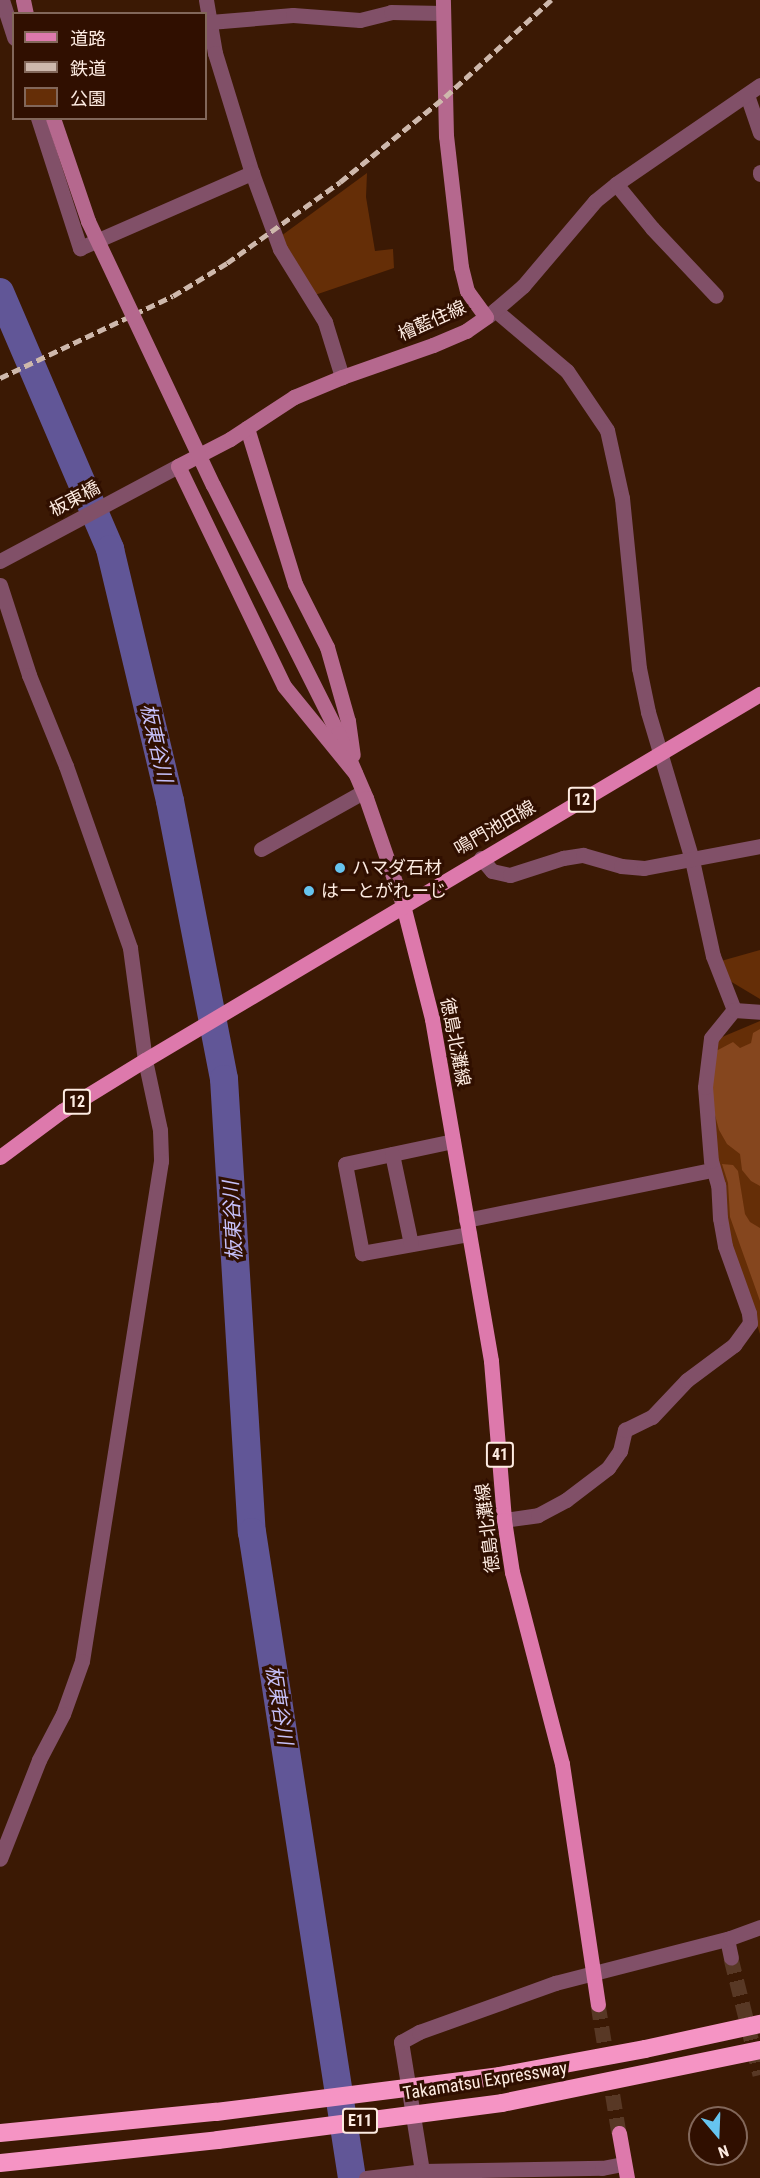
<!DOCTYPE html>
<meta charset="utf-8">
<style>
body{margin:0}
#map{position:relative;width:760px;height:2178px;overflow:hidden;background:#3b1904;font-family:"Roboto Condensed","Noto Sans JP",sans-serif}
div>[style]{position:absolute}
[style*='--x']{left:calc(var(--x)*1px);top:calc(var(--y)*1px);width:calc(var(--w)*1px);rotate:calc(var(--a)*1deg)}
.green>*{inset:0;background:#652e07}
.forest>*{inset:0;background:#85461e}
.river>*{height:28px;margin:-14px;padding:0 14px;transform-origin:14px;border-radius:14px;background:#615697}
.street-tunnel>*{height:15px;margin-top:-7.5px;transform-origin:0;background:repeating-linear-gradient(90deg,#583825 0 15px,transparent 0 23px)}
.primary-tunnel>*{height:15px;margin-top:-7.5px;transform-origin:0;background:repeating-linear-gradient(90deg,#583825 0 15px,transparent 0 23px)}
.street>*{height:15px;margin:-7.5px;padding:0 7.5px;transform-origin:7.5px;border-radius:7.5px;background:#815068}
.secondary>*{height:15px;margin:-7.5px;padding:0 7.5px;transform-origin:7.5px;border-radius:7.5px;background:#b5688e}
.primary>*{height:15px;margin:-7.5px;padding:0 7.5px;transform-origin:7.5px;border-radius:7.5px;background:#dd79ac}
.highway>*{height:18px;margin:-9px;padding:0 9px;transform-origin:9px;border-radius:9px;background:#f594c4}
.rail>*{height:4.5px;margin-top:-2.25px;transform-origin:0;background:repeating-linear-gradient(90deg,#ceb8ac 0 9px,transparent 0 13.5px)}
.secondary-bridge>*{height:15px;margin:-7.5px;padding:0 7.5px;transform-origin:7.5px;border-radius:7.5px;background:#b5688e}
.highway-bridge>*{height:18px;margin:-9px;padding:0 9px;transform-origin:9px;border-radius:9px;background:#f594c4}
.dots>*{width:16px;height:16px;translate:-50% -50%;box-sizing:border-box;border:3px solid #300f00;border-radius:50%}
span{translate:-50% -50%;white-space:nowrap;text-align:center;line-height:1.15;-webkit-text-stroke:6px #300f00;paint-order:stroke}
.shield-label span{padding:2px 4px;background:#300f00;border:2px solid;border-radius:4px;-webkit-text-stroke-width:0}
.shield-label{font-size:16px;color:#fdebe1;font-weight:700}
.street-label{font-size:18px;color:#fdebe1}
.poi-label{font-size:18px;color:#fdebe1}
.left{translate:0 -50%;text-align:left}
.water-label{font-size:20px;color:#c6c0f8;font-style:italic}
.legend{position:absolute;left:12px;top:12px;width:195px;height:108px;box-sizing:border-box;background:#300f00;border:2px solid #82675a;margin:0;padding:8px 10px;list-style:none;font-size:18px;color:#fdebe1}
.legend li{display:flex;align-items:center;gap:12px;height:30px}
.legend b{width:30px;border:2px solid #82675a}
.north{position:absolute;left:688px;top:2106px;width:60px;height:60px;box-sizing:border-box;background:#300f00;border:2px solid #82675a;border-radius:50%;rotate:161deg;font-size:16px;font-weight:700;line-height:24px;text-align:center;color:#fdebe1}
.north::after{content:'';display:block;margin:auto;width:21px;height:27px;background:#66c4ef;clip-path:polygon(50% 0,100% 100%,50% 72%,0 100%)}
</style>
<div id="map">
<div class="green">
<i style="clip-path:polygon(367px 173px,366px 197px,375px 251px,393px 249px,394px 268px,312px 296px,281px 236px)"></i>
<i style="clip-path:polygon(760px 950px,760px 999px,730px 981px,721px 961px)"></i>
<i style="clip-path:polygon(760px 1021px,760px 1334px,731px 1245px,716px 1166px,709px 1103px,715px 1040px)"></i>
</div>
<div class="forest">
<i style="clip-path:polygon(760px 1029px,760px 1186px,751px 1181px,742px 1170px,740px 1154px,727px 1144px,719px 1130px,712px 1104px,712px 1072px,716px 1051px,733px 1042px,740px 1048px,751px 1043px,753px 1033px)"></i>
<i style="clip-path:polygon(722px 1164px,733px 1165px,738px 1171px,745px 1214px,750px 1222px,760px 1228px,760px 1301px,730px 1217px,728px 1183px)"></i>
</div>
<div class="river">
<i style="--x:0;--y:292;--w:280;--a:66.8"></i>
<i style="--x:110;--y:549;--w:259;--a:76.6"></i>
<i style="--x:170;--y:801;--w:283;--a:79"></i>
<i style="--x:224;--y:1079;--w:454;--a:86.5"></i>
<i style="--x:252;--y:1532;--w:654;--a:81.2"></i>
</div>
<div class="street-tunnel">
<i style="--x:731;--y:1958;--w:120;--a:76"></i>
</div>
<div class="primary-tunnel">
<i style="--x:598;--y:2004;--w:131;--a:80.8"></i>
</div>
<div class="street">
<i style="--x:2;--y:0;--w:40;--a:72"></i>
<i style="--x:206;--y:0;--w:54;--a:80.4"></i>
<i style="--x:215;--y:53;--w:126;--a:72.9"></i>
<i style="--x:252;--y:173;--w:81;--a:69.8"></i>
<i style="--x:280;--y:249;--w:86;--a:58.3"></i>
<i style="--x:325;--y:322;--w:58;--a:72.8"></i>
<i style="--x:210;--y:22;--w:83;--a:-4.8"></i>
<i style="--x:293;--y:15;--w:67;--a:4.3"></i>
<i style="--x:360;--y:20;--w:32;--a:-14"></i>
<i style="--x:391;--y:12;--w:52;--a:1.1"></i>
<i style="--x:747;--y:95;--w:40;--a:71.1"></i>
<i style="--x:38;--y:118;--w:137;--a:72.1"></i>
<i style="--x:80;--y:248;--w:188;--a:-23.6"></i>
<i style="--x:760;--y:172;--w:2;--a:90"></i>
<i style="--x:616;--y:184;--w:57;--a:50.7"></i>
<i style="--x:652;--y:228;--w:93;--a:46.7"></i>
<i style="--x:495;--y:310;--w:94;--a:40.3"></i>
<i style="--x:567;--y:371;--w:71;--a:55.9"></i>
<i style="--x:607;--y:430;--w:70;--a:77.6"></i>
<i style="--x:622;--y:498;--w:171;--a:84.3"></i>
<i style="--x:639;--y:668;--w:45;--a:78.4"></i>
<i style="--x:648;--y:712;--w:154;--a:73.4"></i>
<i style="--x:692;--y:860;--w:98;--a:77.7"></i>
<i style="--x:713;--y:956;--w:58;--a:68.7"></i>
<i style="--x:488;--y:316;--w:46;--a:-40.6"></i>
<i style="--x:523;--y:286;--w:111;--a:-49.7"></i>
<i style="--x:595;--y:201;--w:27;--a:-39"></i>
<i style="--x:616;--y:184;--w:175;--a:-34.5"></i>
<i style="--x:0;--y:561;--w:202;--a:-28.1"></i>
<i style="--x:0;--y:585;--w:95;--a:72.1"></i>
<i style="--x:29;--y:675;--w:98;--a:67.9"></i>
<i style="--x:66;--y:766;--w:193;--a:70.6"></i>
<i style="--x:130;--y:948;--w:113;--a:82.4"></i>
<i style="--x:145;--y:1060;--w:72;--a:77.9"></i>
<i style="--x:160;--y:1130;--w:31;--a:88"></i>
<i style="--x:161;--y:1161;--w:506;--a:98.98"></i>
<i style="--x:82;--y:1661;--w:56;--a:109.7"></i>
<i style="--x:63;--y:1714;--w:52;--a:117.6"></i>
<i style="--x:39;--y:1760;--w:106;--a:111.5"></i>
<i style="--x:261;--y:849;--w:117;--a:-29.2"></i>
<i style="--x:481;--y:858;--w:17;--a:50"></i>
<i style="--x:492;--y:871;--w:18;--a:13"></i>
<i style="--x:510;--y:875;--w:56;--a:-17.8"></i>
<i style="--x:563;--y:858;--w:20;--a:-9"></i>
<i style="--x:583;--y:855;--w:40;--a:16"></i>
<i style="--x:621;--y:866;--w:23;--a:5"></i>
<i style="--x:644;--y:868;--w:118;--a:-10.7"></i>
<i style="--x:453;--y:1141;--w:110;--a:168"></i>
<i style="--x:345;--y:1164;--w:91;--a:79.2"></i>
<i style="--x:362;--y:1253;--w:109;--a:-10.1"></i>
<i style="--x:392;--y:1154;--w:92;--a:78.1"></i>
<i style="--x:466;--y:1220;--w:251;--a:-11.5"></i>
<i style="--x:504;--y:1520;--w:34;--a:-8"></i>
<i style="--x:538;--y:1515;--w:32;--a:-28"></i>
<i style="--x:566;--y:1500;--w:53;--a:-37.3"></i>
<i style="--x:608;--y:1468;--w:21;--a:-55"></i>
<i style="--x:620;--y:1451;--w:22;--a:-77"></i>
<i style="--x:625;--y:1430;--w:30;--a:-26"></i>
<i style="--x:652;--y:1417;--w:51;--a:-46.6"></i>
<i style="--x:687;--y:1380;--w:59;--a:-36.7"></i>
<i style="--x:734;--y:1345;--w:27;--a:-54"></i>
<i style="--x:750;--y:1323;--w:10;--a:-96"></i>
<i style="--x:749;--y:1313;--w:71;--a:-109.7"></i>
<i style="--x:725;--y:1246;--w:28;--a:-100"></i>
<i style="--x:720;--y:1218;--w:33;--a:-93"></i>
<i style="--x:718;--y:1185;--w:25;--a:-106"></i>
<i style="--x:711;--y:1161;--w:74;--a:-94.6"></i>
<i style="--x:705;--y:1087;--w:49;--a:-83"></i>
<i style="--x:711;--y:1038;--w:36;--a:-51"></i>
<i style="--x:734;--y:1010;--w:26;--a:4"></i>
<i style="--x:727;--y:1939;--w:19;--a:78"></i>
<i style="--x:422;--y:2171;--w:131;--a:-99.2"></i>
<i style="--x:401;--y:2042;--w:21;--a:-29"></i>
<i style="--x:419;--y:2032;--w:145;--a:-19.8"></i>
<i style="--x:555;--y:1983;--w:181;--a:-14.4"></i>
<i style="--x:730;--y:1938;--w:32;--a:-20"></i>
<i style="--x:366;--y:2178;--w:56;--a:-7.1"></i>
<i style="--x:422;--y:2171;--w:180;--a:-1"></i>
<i style="--x:602;--y:2168;--w:21;--a:-11"></i>
</div>
<div class="secondary">
<i style="--x:23;--y:0;--w:14;--a:78"></i>
<i style="--x:53;--y:118;--w:109;--a:71.2"></i>
<i style="--x:247;--y:428;--w:163;--a:72.9"></i>
<i style="--x:295;--y:584;--w:71;--a:63.1"></i>
<i style="--x:327;--y:647;--w:77;--a:74.2"></i>
<i style="--x:348;--y:721;--w:34;--a:82"></i>
<i style="--x:213;--y:485;--w:278;--a:63.3"></i>
<i style="--x:338;--y:733;--w:71;--a:66.7"></i>
<i style="--x:366;--y:798;--w:113;--a:70.9"></i>
<i style="--x:355;--y:773;--w:112;--a:-129.2"></i>
<i style="--x:284;--y:686;--w:244;--a:-115.7"></i>
<i style="--x:178;--y:466;--w:59;--a:-27.4"></i>
<i style="--x:230;--y:439;--w:77;--a:-33.3"></i>
<i style="--x:294;--y:397;--w:52;--a:-22.6"></i>
<i style="--x:342;--y:377;--w:96;--a:-19.4"></i>
<i style="--x:433;--y:345;--w:36;--a:-23"></i>
<i style="--x:466;--y:331;--w:24;--a:-35"></i>
<i style="--x:486;--y:317;--w:32;--a:-126"></i>
<i style="--x:467;--y:291;--w:25;--a:-104"></i>
<i style="--x:461;--y:267;--w:132;--a:-96.5"></i>
<i style="--x:446;--y:136;--w:136;--a:-91.3"></i>
</div>
<div class="primary">
<i style="--x:403;--y:905;--w:118;--a:75.7"></i>
<i style="--x:432;--y:1019;--w:347;--a:80.2"></i>
<i style="--x:491;--y:1361;--w:160;--a:85.3"></i>
<i style="--x:504;--y:1520;--w:53;--a:81.3"></i>
<i style="--x:512;--y:1572;--w:198;--a:75.4"></i>
<i style="--x:562;--y:1764;--w:243;--a:81.5"></i>
<i style="--x:0;--y:1157;--w:77;--a:-36.6"></i>
<i style="--x:62;--y:1111;--w:97;--a:-31.6"></i>
<i style="--x:145;--y:1060;--w:716;--a:-30.76"></i>
<i style="--x:619;--y:2133;--w:46;--a:79.9"></i>
</div>
<div class="highway">
<i style="--x:499;--y:2076;--w:148;--a:-10.5"></i>
<i style="--x:645;--y:2049;--w:118;--a:-12.3"></i>
<i style="--x:502;--y:2103;--w:263;--a:-11.6"></i>
<i style="--x:0;--y:2133;--w:217;--a:-5.6"></i>
<i style="--x:0;--y:2163;--w:219;--a:-6"></i>
</div>
<div class="rail">
<i style="--x:0;--y:378;--w:191;--a:-25.4"></i>
<i style="--x:173;--y:296;--w:63;--a:-31.4"></i>
<i style="--x:227;--y:263;--w:139;--a:-35.6"></i>
<i style="--x:340;--y:182;--w:135;--a:-39"></i>
<i style="--x:445;--y:97;--w:144;--a:-42.5"></i>
</div>
<div class="secondary-bridge">
<i style="--x:88;--y:221;--w:292;--a:64.7"></i>
</div>
<div class="highway-bridge">
<i style="--x:216;--y:2112;--w:285;--a:-7.2"></i>
<i style="--x:218;--y:2140;--w:286;--a:-7.4"></i>
</div>
<div class="dots">
<i style="left:340px;top:868px;background:#66c4ef"></i>
<i style="left:309px;top:891px;background:#66c4ef"></i>
</div>
<div class="shield-label">
<span style="left:582px;top:800px">12</span>
<span style="left:77px;top:1102px">12</span>
<span style="left:500px;top:1455px">41</span>
<span style="left:360px;top:2121px">E11</span>
</div>
<div class="street-label">
<span style="left:432px;top:321px;rotate:-24deg">檜藍住線</span>
<span style="left:75px;top:499px;rotate:-28deg">板東橋</span>
<span style="left:495px;top:828px;rotate:-30deg">鳴門池田線</span>
<span style="left:455px;top:1042px;rotate:79deg">徳島北灘線</span>
<span style="left:488px;top:1528px;rotate:-97deg">徳島北灘線</span>
<span style="left:485px;top:2081px;rotate:-9deg">Takamatsu Expressway</span>
</div>
<div class="poi-label">
<span class="left" style="left:352px;top:868px">ハマダ石材</span>
<span class="left" style="left:321px;top:891px">はーとがれーじ</span>
</div>
<div class="water-label">
<span style="left:156px;top:743px;rotate:77deg">板東谷川</span>
<span style="left:233px;top:1221px;rotate:-93deg">板東谷川</span>
<span style="left:279px;top:1705px;rotate:81deg">板東谷川</span>
</div>
<ul class="legend">
<li><b style="height:8px;background:#dd79ac"></b>道路</li>
<li><b style="height:8px;background:#ceb8ac"></b>鉄道</li>
<li><b style="height:16px;background:#652e07"></b>公園</li>
</ul>
<div class="north">N</div>
</div>
